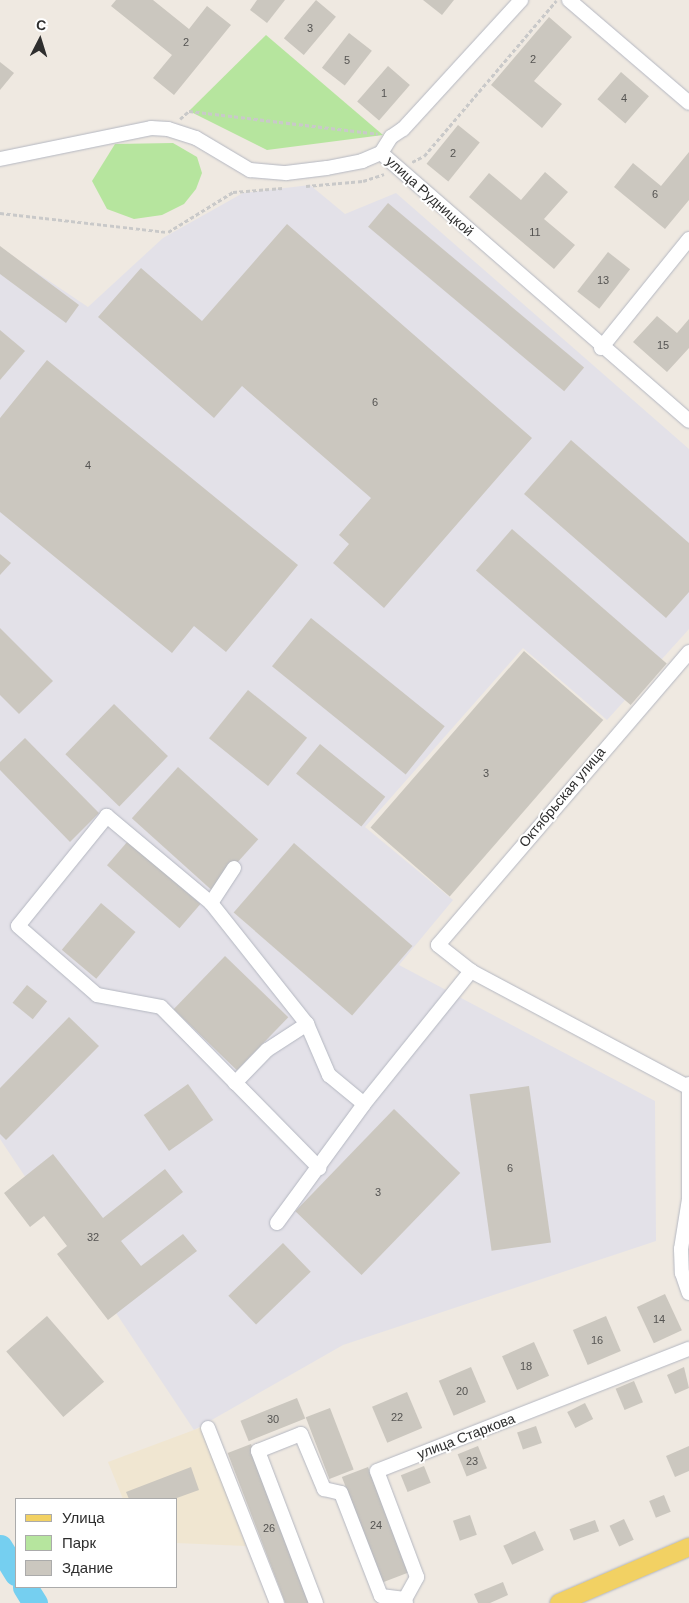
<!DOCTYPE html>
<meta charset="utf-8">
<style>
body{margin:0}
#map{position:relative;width:689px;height:1603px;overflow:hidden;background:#efe9e1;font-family:Arial,sans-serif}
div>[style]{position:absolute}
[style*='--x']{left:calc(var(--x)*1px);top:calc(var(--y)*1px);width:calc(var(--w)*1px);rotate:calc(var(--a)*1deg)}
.industrial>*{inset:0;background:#e3e1e8}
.education>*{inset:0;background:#f0e6d1}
.green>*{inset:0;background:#b6e59e}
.river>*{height:25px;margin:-12.5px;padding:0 12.5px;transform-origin:12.5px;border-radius:12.5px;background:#75cff0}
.building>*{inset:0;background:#cbc7bf;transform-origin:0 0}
.path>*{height:2.5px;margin-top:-1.25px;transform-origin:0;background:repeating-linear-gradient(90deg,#c9c9c9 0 4px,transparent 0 6.5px)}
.roads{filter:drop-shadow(0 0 1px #b4b7c1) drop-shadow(0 0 1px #b4b7c1)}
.minor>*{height:14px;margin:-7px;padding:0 7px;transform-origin:7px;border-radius:7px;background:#fff}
.major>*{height:18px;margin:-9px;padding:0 9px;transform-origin:9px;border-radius:9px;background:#f2d163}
span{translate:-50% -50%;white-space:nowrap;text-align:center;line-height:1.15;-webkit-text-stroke:4px #fff;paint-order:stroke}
.number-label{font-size:11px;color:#555452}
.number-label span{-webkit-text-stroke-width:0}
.street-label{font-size:14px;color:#2e2e2e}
.legend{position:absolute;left:15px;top:1498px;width:162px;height:90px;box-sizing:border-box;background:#fff;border:1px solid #ababab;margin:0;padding:6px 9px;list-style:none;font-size:15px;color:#2e2e2e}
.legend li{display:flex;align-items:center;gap:10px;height:25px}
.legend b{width:25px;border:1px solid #ababab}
.north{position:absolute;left:15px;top:15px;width:50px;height:50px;-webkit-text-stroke:4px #fff;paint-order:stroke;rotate:5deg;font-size:14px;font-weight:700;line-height:20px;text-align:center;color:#2e2e2e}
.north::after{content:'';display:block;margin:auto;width:18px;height:22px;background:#2e2e2e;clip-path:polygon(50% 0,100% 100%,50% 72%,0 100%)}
</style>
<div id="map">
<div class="industrial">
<i style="clip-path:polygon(310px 185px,345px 214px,396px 193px,689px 449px,689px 629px,607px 720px,523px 648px,365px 827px,453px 900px,399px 965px,655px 1101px,656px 1241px,343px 1345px,194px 1430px,0 1139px,0 248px,88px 307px,163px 238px,243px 193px)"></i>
</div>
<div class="education">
<i style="clip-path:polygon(202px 1427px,246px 1546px,176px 1543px,176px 1499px,123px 1499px,108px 1462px)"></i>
</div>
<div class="green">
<i style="clip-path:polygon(266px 35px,383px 135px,267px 150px,189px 111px)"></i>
<i style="clip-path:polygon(173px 143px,197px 157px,202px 173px,196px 189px,184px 204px,162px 215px,134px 219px,107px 209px,92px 181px,115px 144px)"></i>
</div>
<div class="river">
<i style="--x:0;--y:1547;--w:31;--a:58"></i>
<i style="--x:25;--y:1587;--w:19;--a:58"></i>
</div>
<div class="building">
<i style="clip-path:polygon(116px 0,153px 0,189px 29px,207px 6px,231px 25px,174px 95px,153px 78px,172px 55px,111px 6px)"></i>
<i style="clip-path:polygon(257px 0,285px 0,267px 23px,250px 10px)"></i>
<i style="left:316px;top:0;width:26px;height:50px;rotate:40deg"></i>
<i style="clip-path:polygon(423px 0,454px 0,442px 15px)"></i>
<i style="clip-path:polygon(549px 17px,572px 37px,534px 81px,562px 104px,542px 128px,491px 85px)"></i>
<i style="left:349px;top:33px;width:29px;height:44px;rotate:38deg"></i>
<i style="clip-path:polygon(0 62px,14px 73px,0 90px)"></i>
<i style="left:388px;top:66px;width:29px;height:47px;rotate:41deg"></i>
<i style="left:621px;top:72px;width:37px;height:36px;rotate:41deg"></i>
<i style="left:458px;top:125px;width:28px;height:50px;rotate:39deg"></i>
<i style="clip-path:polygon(689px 152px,689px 200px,665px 229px,614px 187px,633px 163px,661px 186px)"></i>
<i style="clip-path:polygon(545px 172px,568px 192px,544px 219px,575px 245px,554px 269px,469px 197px,489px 173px,521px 200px)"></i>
<i style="left:388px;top:203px;width:256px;height:31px;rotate:40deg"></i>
<i style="clip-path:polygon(287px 224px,532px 438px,384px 608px,333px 563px,349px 544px,339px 535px,371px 498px,242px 386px,214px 418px,98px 317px,141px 268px,202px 321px)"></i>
<i style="clip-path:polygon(0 246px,79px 305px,66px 323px,0 274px)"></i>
<i style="left:608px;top:252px;width:28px;height:50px;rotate:38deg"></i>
<i style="clip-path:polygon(657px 316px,677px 333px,689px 319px,689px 348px,667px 372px,633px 342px)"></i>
<i style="clip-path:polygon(0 330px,25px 351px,0 380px)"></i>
<i style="clip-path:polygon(47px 360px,298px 565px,226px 652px,194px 626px,172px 653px,0 512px,0 418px)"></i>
<i style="clip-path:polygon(571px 440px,689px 543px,689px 592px,666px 618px,524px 494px)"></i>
<i style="left:512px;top:529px;width:205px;height:55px;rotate:41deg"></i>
<i style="clip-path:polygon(0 554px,11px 563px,0 575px)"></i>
<i style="left:311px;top:618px;width:172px;height:62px;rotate:39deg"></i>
<i style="clip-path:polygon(0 628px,53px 681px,19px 714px,0 695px)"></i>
<i style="left:524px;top:651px;width:105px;height:234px;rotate:41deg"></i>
<i style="left:248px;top:690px;width:76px;height:62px;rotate:39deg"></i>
<i style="left:114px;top:704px;width:75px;height:70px;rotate:44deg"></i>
<i style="clip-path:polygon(25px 738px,99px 813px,70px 842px,0 770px,0 762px)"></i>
<i style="left:320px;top:744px;width:84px;height:38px;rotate:39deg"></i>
<i style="left:178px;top:767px;width:108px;height:69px;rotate:42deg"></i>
<i style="left:128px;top:841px;width:96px;height:32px;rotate:41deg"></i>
<i style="left:294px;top:843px;width:157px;height:92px;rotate:41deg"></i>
<i style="left:101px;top:903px;width:45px;height:61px;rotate:40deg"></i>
<i style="left:225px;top:956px;width:88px;height:74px;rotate:44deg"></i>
<i style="left:27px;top:985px;width:26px;height:23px;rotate:39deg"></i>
<i style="clip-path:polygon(69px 1017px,99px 1046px,6px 1140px,0 1134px,0 1088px)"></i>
<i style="left:188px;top:1084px;width:44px;height:54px;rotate:55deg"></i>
<i style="left:529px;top:1086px;width:158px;height:60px;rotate:82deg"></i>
<i style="left:394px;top:1109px;width:92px;height:142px;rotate:44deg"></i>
<i style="clip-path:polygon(53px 1154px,103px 1218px,165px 1169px,183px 1192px,121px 1241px,141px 1266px,183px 1234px,197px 1251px,108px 1320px,57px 1254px,67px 1246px,44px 1216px,30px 1227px,4px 1193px)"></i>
<i style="left:283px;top:1243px;width:40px;height:76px;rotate:46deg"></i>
<i style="left:665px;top:1294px;width:40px;height:31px;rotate:65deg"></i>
<i style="left:47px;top:1316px;width:87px;height:54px;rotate:49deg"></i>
<i style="left:606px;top:1316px;width:38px;height:36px;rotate:67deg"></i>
<i style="left:534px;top:1342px;width:37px;height:35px;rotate:66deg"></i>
<i style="left:471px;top:1367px;width:38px;height:35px;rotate:67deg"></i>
<i style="clip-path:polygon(684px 1367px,689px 1388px,675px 1394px,667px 1375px)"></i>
<i style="left:634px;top:1381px;width:23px;height:20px;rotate:67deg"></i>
<i style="left:407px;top:1392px;width:39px;height:38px;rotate:67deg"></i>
<i style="left:297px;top:1398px;width:22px;height:61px;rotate:68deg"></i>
<i style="left:585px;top:1403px;width:18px;height:20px;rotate:63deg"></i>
<i style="left:330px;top:1408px;width:66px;height:26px;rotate:69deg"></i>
<i style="left:536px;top:1426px;width:18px;height:20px;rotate:71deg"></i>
<i style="left:251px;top:1444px;width:170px;height:25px;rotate:69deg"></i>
<i style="left:478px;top:1446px;width:24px;height:22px;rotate:68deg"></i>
<i style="clip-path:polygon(689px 1446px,689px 1471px,675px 1477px,666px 1456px)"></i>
<i style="left:424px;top:1466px;width:18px;height:25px;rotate:68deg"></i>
<i style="clip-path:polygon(191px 1467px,199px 1490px,174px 1499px,129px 1499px,126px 1492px)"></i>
<i style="left:368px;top:1467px;width:113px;height:28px;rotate:69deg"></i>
<i style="left:664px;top:1495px;width:18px;height:16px;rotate:68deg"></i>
<i style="left:470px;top:1515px;width:21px;height:18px;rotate:71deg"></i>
<i style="left:624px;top:1519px;width:23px;height:16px;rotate:65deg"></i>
<i style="left:595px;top:1520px;width:12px;height:27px;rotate:70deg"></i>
<i style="left:535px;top:1531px;width:21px;height:35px;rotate:65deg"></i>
<i style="clip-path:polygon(503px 1582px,508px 1595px,490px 1603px,478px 1603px,474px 1594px)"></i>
</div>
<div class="path">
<i style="--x:180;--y:119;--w:12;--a:-42"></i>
<i style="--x:189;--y:111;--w:190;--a:6.9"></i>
<i style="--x:412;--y:162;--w:13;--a:-27"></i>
<i style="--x:424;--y:156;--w:204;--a:-49.6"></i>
<i style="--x:306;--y:186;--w:57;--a:-5"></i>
<i style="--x:363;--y:181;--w:22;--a:-18"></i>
<i style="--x:0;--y:213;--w:169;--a:6.5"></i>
<i style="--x:168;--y:232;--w:76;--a:-31.6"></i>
<i style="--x:233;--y:192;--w:50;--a:-4.6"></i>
</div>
<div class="roads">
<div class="minor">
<i style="--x:569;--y:0;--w:158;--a:40.6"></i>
<i style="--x:381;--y:153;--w:408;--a:41"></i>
<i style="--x:381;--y:153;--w:19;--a:-58"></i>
<i style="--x:391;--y:137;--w:14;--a:-34"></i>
<i style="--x:403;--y:129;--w:175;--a:-47.5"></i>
<i style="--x:0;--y:159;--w:154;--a:-11.6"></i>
<i style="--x:151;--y:128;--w:17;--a:3"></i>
<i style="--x:168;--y:129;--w:29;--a:18"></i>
<i style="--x:196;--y:138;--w:63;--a:30.7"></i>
<i style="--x:250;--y:170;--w:36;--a:5"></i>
<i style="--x:286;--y:173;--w:41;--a:-7"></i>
<i style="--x:327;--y:168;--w:36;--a:-11"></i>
<i style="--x:362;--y:161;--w:21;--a:-23"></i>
<i style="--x:601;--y:348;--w:140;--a:-51.1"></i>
<i style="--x:234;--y:868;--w:42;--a:123.3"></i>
<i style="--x:211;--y:903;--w:136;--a:-140.1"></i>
<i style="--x:107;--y:816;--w:141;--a:129"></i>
<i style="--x:18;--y:926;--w:105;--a:41.1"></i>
<i style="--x:97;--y:995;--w:65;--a:10.6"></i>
<i style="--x:161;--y:1007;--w:226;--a:45.5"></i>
<i style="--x:211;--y:903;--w:154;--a:51.6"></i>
<i style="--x:307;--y:1024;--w:56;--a:66.7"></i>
<i style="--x:329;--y:1075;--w:45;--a:39.6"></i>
<i style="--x:235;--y:1083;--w:46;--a:-45.9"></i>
<i style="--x:267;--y:1050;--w:48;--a:-33"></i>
<i style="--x:689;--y:1084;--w:115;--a:90"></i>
<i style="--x:689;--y:1199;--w:51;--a:99.1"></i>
<i style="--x:681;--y:1249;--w:24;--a:88"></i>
<i style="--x:682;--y:1273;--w:21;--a:71"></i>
<i style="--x:688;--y:1087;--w:246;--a:-151.9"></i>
<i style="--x:471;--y:971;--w:42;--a:-141.8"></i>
<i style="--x:438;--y:945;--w:386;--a:-49.4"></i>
<i style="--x:277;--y:1223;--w:147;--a:-53.8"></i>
<i style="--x:364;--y:1104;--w:171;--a:-51.2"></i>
<i style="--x:208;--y:1428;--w:188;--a:68.5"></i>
<i style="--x:316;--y:1603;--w:163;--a:-110.9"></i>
<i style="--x:258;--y:1451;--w:46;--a:-21.6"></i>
<i style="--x:301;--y:1434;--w:60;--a:67.3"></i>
<i style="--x:324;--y:1489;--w:17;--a:13"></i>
<i style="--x:341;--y:1493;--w:110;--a:68.8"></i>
<i style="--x:381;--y:1596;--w:24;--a:7"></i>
<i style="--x:406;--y:1603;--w:4;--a:-104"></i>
<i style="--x:405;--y:1599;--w:25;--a:-61"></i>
<i style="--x:417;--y:1577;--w:113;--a:-110.7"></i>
<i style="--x:377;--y:1471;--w:335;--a:-21.4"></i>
</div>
<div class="major">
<i style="--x:559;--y:1603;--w:142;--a:-23.3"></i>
</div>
</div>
<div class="number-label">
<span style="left:310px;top:28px">3</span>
<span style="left:186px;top:42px">2</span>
<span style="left:533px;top:59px">2</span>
<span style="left:347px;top:60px">5</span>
<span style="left:384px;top:93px">1</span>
<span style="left:624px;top:98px">4</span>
<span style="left:453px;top:153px">2</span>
<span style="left:655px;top:194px">6</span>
<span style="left:535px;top:232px">11</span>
<span style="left:603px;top:280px">13</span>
<span style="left:663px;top:345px">15</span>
<span style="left:375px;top:402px">6</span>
<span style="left:88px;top:465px">4</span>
<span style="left:486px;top:773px">3</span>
<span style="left:510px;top:1168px">6</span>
<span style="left:378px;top:1192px">3</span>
<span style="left:93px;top:1237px">32</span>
<span style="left:659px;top:1319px">14</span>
<span style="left:597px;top:1340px">16</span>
<span style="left:526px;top:1366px">18</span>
<span style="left:462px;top:1391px">20</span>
<span style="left:397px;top:1417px">22</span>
<span style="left:273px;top:1419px">30</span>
<span style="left:472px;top:1461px">23</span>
<span style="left:376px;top:1525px">24</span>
<span style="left:269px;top:1528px">26</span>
</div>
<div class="street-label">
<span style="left:430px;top:196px;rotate:42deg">улица Рудницкой</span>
<span style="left:562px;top:797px;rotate:-50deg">Октябрьская улица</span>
<span style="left:466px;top:1436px;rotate:-21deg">улица Старкова</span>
</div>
<ul class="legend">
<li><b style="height:6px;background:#f2d163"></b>Улица</li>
<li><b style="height:14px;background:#b6e59e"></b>Парк</li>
<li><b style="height:14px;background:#cbc7bf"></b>Здание</li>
</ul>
<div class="north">С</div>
</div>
